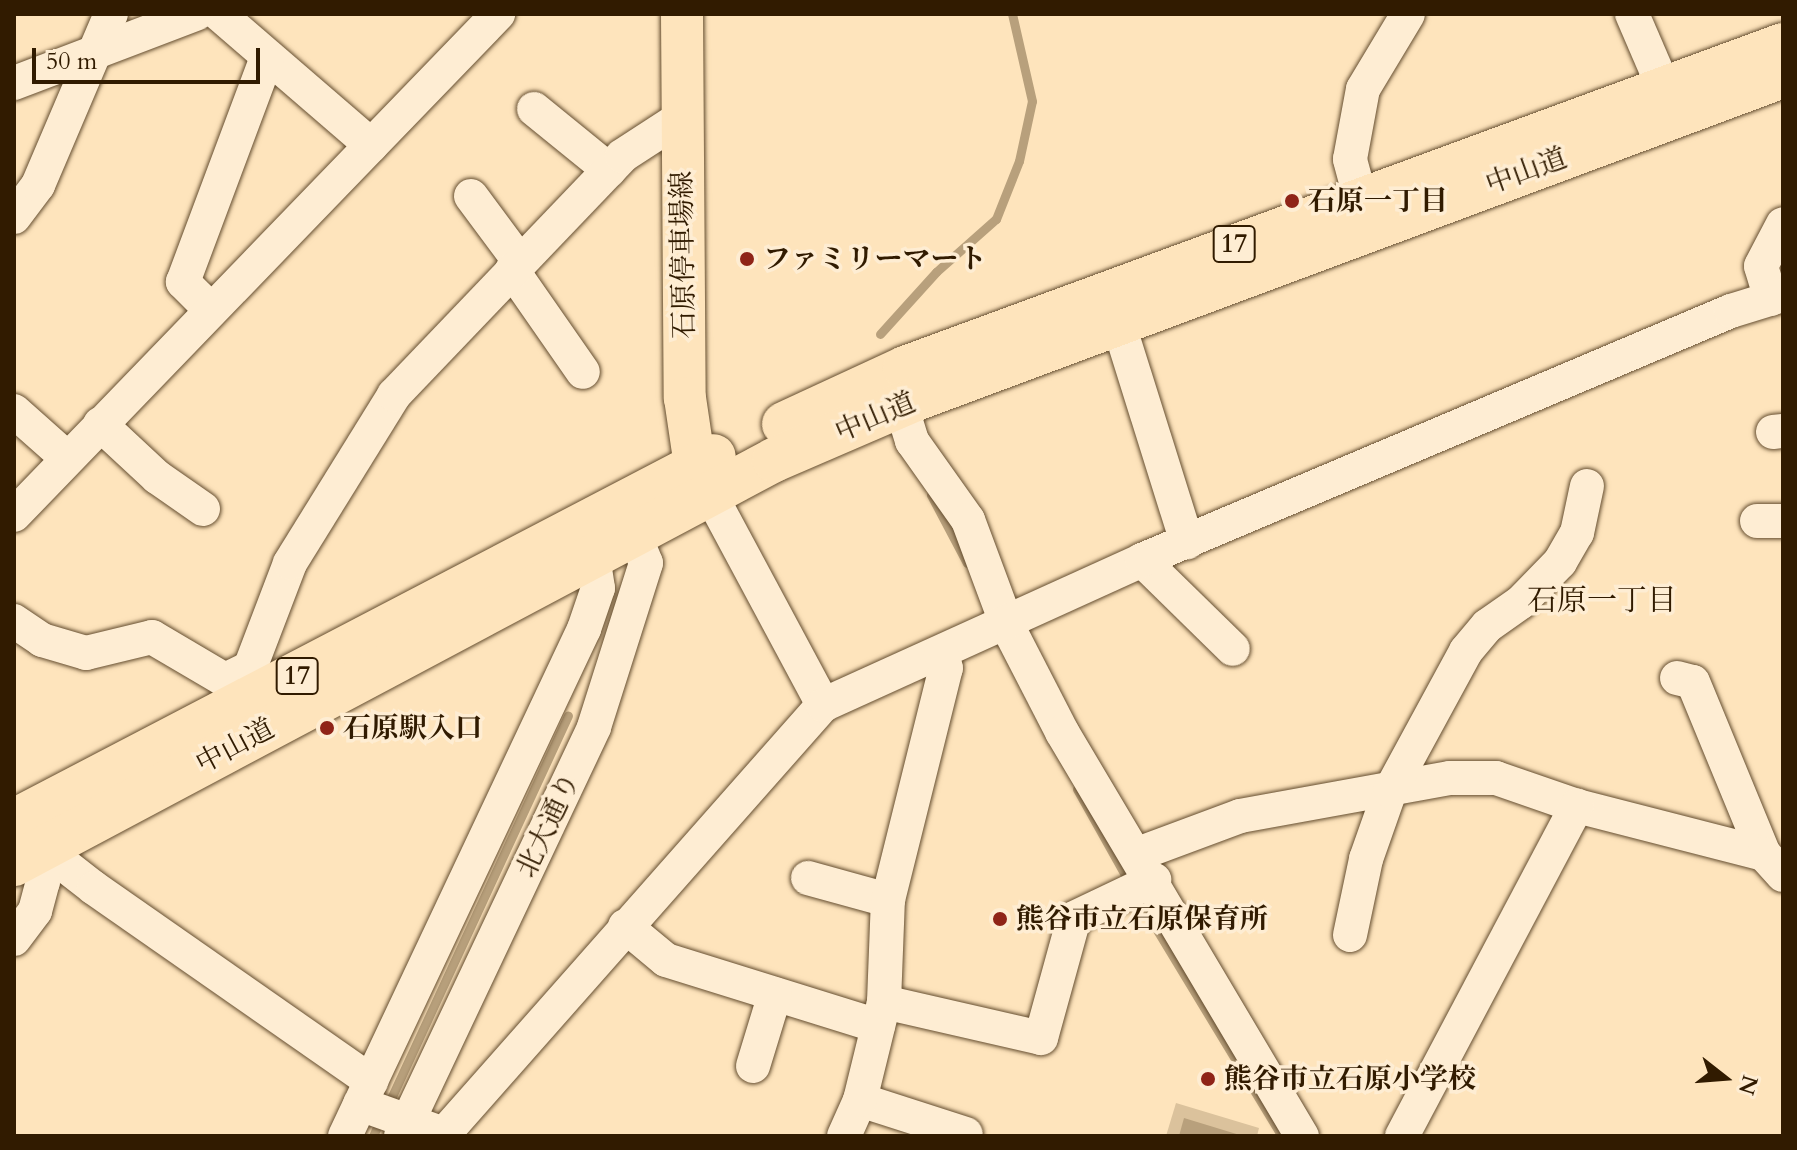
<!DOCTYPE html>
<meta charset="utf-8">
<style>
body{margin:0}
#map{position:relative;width:1797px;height:1150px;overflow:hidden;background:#fee4bc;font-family:Cardo,"Noto Serif JP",serif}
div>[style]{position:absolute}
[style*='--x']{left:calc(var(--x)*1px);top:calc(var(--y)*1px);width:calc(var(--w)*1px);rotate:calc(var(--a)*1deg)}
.green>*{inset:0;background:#dbc29c}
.water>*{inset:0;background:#b8a07c}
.stream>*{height:9px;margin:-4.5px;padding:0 4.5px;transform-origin:4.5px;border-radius:4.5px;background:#b8a07c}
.roads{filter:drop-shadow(0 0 2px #644d2f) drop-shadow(0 0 2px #644d2f)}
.minor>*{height:34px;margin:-17px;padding:0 17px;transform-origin:17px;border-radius:17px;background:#feedd3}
.major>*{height:42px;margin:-21px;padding:0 21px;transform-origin:21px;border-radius:21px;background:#fee4bc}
.highway>*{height:44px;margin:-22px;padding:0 22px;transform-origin:22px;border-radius:22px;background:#fee4bc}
.dots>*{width:22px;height:22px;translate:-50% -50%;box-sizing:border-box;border:4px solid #feedd3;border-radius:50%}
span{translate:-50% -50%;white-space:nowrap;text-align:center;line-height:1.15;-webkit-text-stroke:7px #feedd3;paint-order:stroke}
.shield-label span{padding:2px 6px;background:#feedd3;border:2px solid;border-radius:6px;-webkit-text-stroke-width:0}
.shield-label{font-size:26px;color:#311b00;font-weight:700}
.street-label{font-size:28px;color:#311b00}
.poi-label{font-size:28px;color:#311b00;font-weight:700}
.left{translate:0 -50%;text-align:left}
.neighbourhood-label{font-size:30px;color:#311b00}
.frame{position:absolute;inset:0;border:16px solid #311b00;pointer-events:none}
.north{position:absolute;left:1685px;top:1038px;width:80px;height:80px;-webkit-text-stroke:6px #feedd3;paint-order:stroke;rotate:107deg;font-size:22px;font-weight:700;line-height:32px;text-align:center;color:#311b00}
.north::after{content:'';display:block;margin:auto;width:28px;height:36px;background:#311b00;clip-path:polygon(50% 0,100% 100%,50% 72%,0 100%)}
.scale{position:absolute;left:32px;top:48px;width:228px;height:36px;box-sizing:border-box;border:4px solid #311b00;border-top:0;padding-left:10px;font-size:24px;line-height:28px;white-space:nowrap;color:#311b00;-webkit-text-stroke:6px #feedd3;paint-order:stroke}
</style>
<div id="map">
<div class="green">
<i style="clip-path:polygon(1176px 1103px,1259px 1128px,1257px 1136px,1166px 1136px)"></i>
</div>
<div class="water">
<i style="clip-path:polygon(1184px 1118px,1243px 1136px,1179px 1136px)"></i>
</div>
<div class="stream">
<i style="--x:880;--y:334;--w:84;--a:-47.9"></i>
<i style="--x:936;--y:272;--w:80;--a:-41.5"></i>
<i style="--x:996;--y:219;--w:62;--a:-68.4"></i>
<i style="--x:1019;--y:161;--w:61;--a:-77.8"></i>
<i style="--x:1032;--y:101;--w:89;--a:-102.9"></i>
<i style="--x:931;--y:495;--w:77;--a:62.1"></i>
<i style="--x:1077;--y:789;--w:109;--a:60.8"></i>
<i style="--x:1137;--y:897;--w:280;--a:58.8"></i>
<i style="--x:388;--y:1105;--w:429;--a:-65.2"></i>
<i style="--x:373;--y:1136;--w:20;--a:-66"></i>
</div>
<div class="roads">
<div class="minor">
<i style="--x:219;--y:14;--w:201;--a:40.8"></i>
<i style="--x:1632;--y:14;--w:103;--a:66.7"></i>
<i style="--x:14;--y:83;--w:195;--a:-20.8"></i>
<i style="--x:534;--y:109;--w:97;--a:39.1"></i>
<i style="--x:471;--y:196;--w:82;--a:53.4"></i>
<i style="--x:1360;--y:197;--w:39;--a:-105"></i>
<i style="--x:1350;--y:159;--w:71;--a:-79.5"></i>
<i style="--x:1363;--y:89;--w:87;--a:-59"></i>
<i style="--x:14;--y:217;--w:40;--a:-53"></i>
<i style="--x:38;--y:185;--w:186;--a:-66.9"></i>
<i style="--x:512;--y:270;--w:124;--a:55.2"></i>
<i style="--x:1771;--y:299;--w:34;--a:-107"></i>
<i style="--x:1761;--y:266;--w:47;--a:-62.4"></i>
<i style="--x:211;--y:310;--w:40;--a:-135"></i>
<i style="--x:183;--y:282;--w:240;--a:-69.5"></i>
<i style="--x:1118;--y:322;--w:231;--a:72.6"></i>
<i style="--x:901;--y:405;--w:38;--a:73"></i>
<i style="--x:912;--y:441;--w:97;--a:54.7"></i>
<i style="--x:968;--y:520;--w:112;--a:69.6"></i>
<i style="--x:1007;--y:625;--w:120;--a:62.8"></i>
<i style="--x:1062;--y:732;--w:470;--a:59.3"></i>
<i style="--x:14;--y:411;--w:71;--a:41.6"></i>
<i style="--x:100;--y:424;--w:78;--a:42.9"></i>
<i style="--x:157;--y:477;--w:56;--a:34.8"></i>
<i style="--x:1773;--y:432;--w:10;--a:-6"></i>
<i style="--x:709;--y:492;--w:242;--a:61.8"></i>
<i style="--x:14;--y:515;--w:697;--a:-45.99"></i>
<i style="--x:1757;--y:521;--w:26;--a:0"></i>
<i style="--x:1142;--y:560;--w:127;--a:44.4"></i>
<i style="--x:14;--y:621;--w:34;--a:34"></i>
<i style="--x:42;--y:640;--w:46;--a:16.5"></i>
<i style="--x:86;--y:653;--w:68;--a:-13.6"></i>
<i style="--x:152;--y:637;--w:85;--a:30.5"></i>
<i style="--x:225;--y:680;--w:28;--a:-26"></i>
<i style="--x:1677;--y:678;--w:16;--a:14"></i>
<i style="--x:1693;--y:682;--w:186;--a:67.6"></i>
<i style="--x:264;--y:694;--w:30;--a:-118"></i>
<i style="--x:250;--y:668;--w:112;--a:-69.1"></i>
<i style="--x:290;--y:563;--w:198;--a:-58.2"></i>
<i style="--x:394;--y:395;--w:330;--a:-46.3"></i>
<i style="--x:622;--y:156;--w:72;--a:-33"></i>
<i style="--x:26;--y:835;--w:86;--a:37.9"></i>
<i style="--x:94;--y:888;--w:338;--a:34.9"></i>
<i style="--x:1138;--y:854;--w:109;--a:-20.4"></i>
<i style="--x:1240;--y:816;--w:213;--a:-10.3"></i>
<i style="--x:1450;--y:778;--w:46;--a:0"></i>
<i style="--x:1496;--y:778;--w:86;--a:19.1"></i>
<i style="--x:1577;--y:806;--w:193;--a:14.4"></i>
<i style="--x:1764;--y:854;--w:28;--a:48"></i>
<i style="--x:808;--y:878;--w:83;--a:15.4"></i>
<i style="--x:625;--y:926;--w:53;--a:39.7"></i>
<i style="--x:666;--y:960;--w:222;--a:17.3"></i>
<i style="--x:1350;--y:935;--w:78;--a:-78.1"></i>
<i style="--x:1366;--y:859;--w:72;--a:-70.6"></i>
<i style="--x:1390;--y:791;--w:159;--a:-61.5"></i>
<i style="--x:1466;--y:651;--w:33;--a:-50"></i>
<i style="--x:1487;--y:626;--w:42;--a:-35.2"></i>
<i style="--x:1521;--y:602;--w:56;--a:-45.7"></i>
<i style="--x:1560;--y:562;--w:34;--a:-60"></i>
<i style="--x:1577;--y:533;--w:48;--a:-78"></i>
<i style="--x:14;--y:939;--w:35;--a:-53"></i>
<i style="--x:35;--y:911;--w:30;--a:-75"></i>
<i style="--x:43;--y:882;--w:32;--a:-95"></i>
<i style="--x:884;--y:1002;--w:161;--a:12.9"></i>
<i style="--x:1041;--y:1038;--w:124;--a:-74.6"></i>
<i style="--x:1074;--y:918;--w:89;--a:-25.4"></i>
<i style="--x:753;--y:1066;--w:75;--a:-73"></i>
<i style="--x:860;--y:1100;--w:111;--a:17.8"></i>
<i style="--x:360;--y:1104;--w:89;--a:19.7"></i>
<i style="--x:444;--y:1134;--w:572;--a:-48.54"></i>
<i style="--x:823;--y:705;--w:350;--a:-24.4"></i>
<i style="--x:1142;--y:560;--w:639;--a:-22.92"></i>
<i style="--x:1731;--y:311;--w:54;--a:-17.1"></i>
<i style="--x:345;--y:1136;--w:561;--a:-64.76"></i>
<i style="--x:584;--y:629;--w:43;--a:-71.1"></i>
<i style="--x:598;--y:588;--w:33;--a:-99"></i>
<i style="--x:593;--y:555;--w:20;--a:-120"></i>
<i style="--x:401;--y:1136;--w:452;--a:-64.7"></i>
<i style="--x:594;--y:727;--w:172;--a:-72.4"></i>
<i style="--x:646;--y:563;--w:55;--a:-112.4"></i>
<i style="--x:844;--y:1136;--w:39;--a:-66"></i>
<i style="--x:860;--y:1100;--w:101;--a:-76.2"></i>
<i style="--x:884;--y:1002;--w:102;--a:-87.8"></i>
<i style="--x:888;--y:900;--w:239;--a:-76"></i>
<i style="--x:946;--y:668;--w:15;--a:-110"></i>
<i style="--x:1402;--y:1136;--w:374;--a:-62.1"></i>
</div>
<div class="major">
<i style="--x:682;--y:14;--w:384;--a:89.6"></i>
<i style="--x:685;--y:398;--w:69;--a:81.6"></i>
<i style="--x:695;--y:466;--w:30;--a:62"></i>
</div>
<div class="highway">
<i style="--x:784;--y:424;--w:133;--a:-24.8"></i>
<i style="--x:905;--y:368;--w:936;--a:-20.2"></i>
<i style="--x:14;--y:821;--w:789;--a:-27.54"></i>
<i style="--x:14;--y:864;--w:861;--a:-27.99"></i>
<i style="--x:774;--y:460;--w:151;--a:-23.3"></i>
<i style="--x:913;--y:400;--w:928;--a:-20.43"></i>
</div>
</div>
<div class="dots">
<i style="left:1292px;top:201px;background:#8f2418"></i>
<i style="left:747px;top:259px;background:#8f2418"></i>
<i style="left:327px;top:728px;background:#8f2418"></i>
<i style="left:1000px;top:919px;background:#8f2418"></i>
<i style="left:1208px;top:1079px;background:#8f2418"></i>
</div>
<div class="shield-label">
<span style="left:1234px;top:244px">17</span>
<span style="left:297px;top:676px">17</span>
</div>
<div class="street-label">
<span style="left:1526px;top:171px;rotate:-20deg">中山道</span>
<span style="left:683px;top:255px;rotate:-91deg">石原停車場線</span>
<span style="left:875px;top:417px;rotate:-23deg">中山道</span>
<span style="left:235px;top:746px;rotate:-28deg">中山道</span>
<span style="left:548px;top:825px;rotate:-65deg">北大通り</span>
</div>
<div class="poi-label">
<span class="left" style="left:1308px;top:201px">石原一丁目</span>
<span class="left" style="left:763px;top:259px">ファミリーマート</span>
<span class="left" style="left:343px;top:728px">石原駅入口</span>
<span class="left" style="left:1016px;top:919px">熊谷市立石原保育所</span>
<span class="left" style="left:1224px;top:1079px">熊谷市立石原小学校</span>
</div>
<div class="neighbourhood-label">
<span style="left:1602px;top:601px">石原一丁目</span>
</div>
<div class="frame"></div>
<div class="north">N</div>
<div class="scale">50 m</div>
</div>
